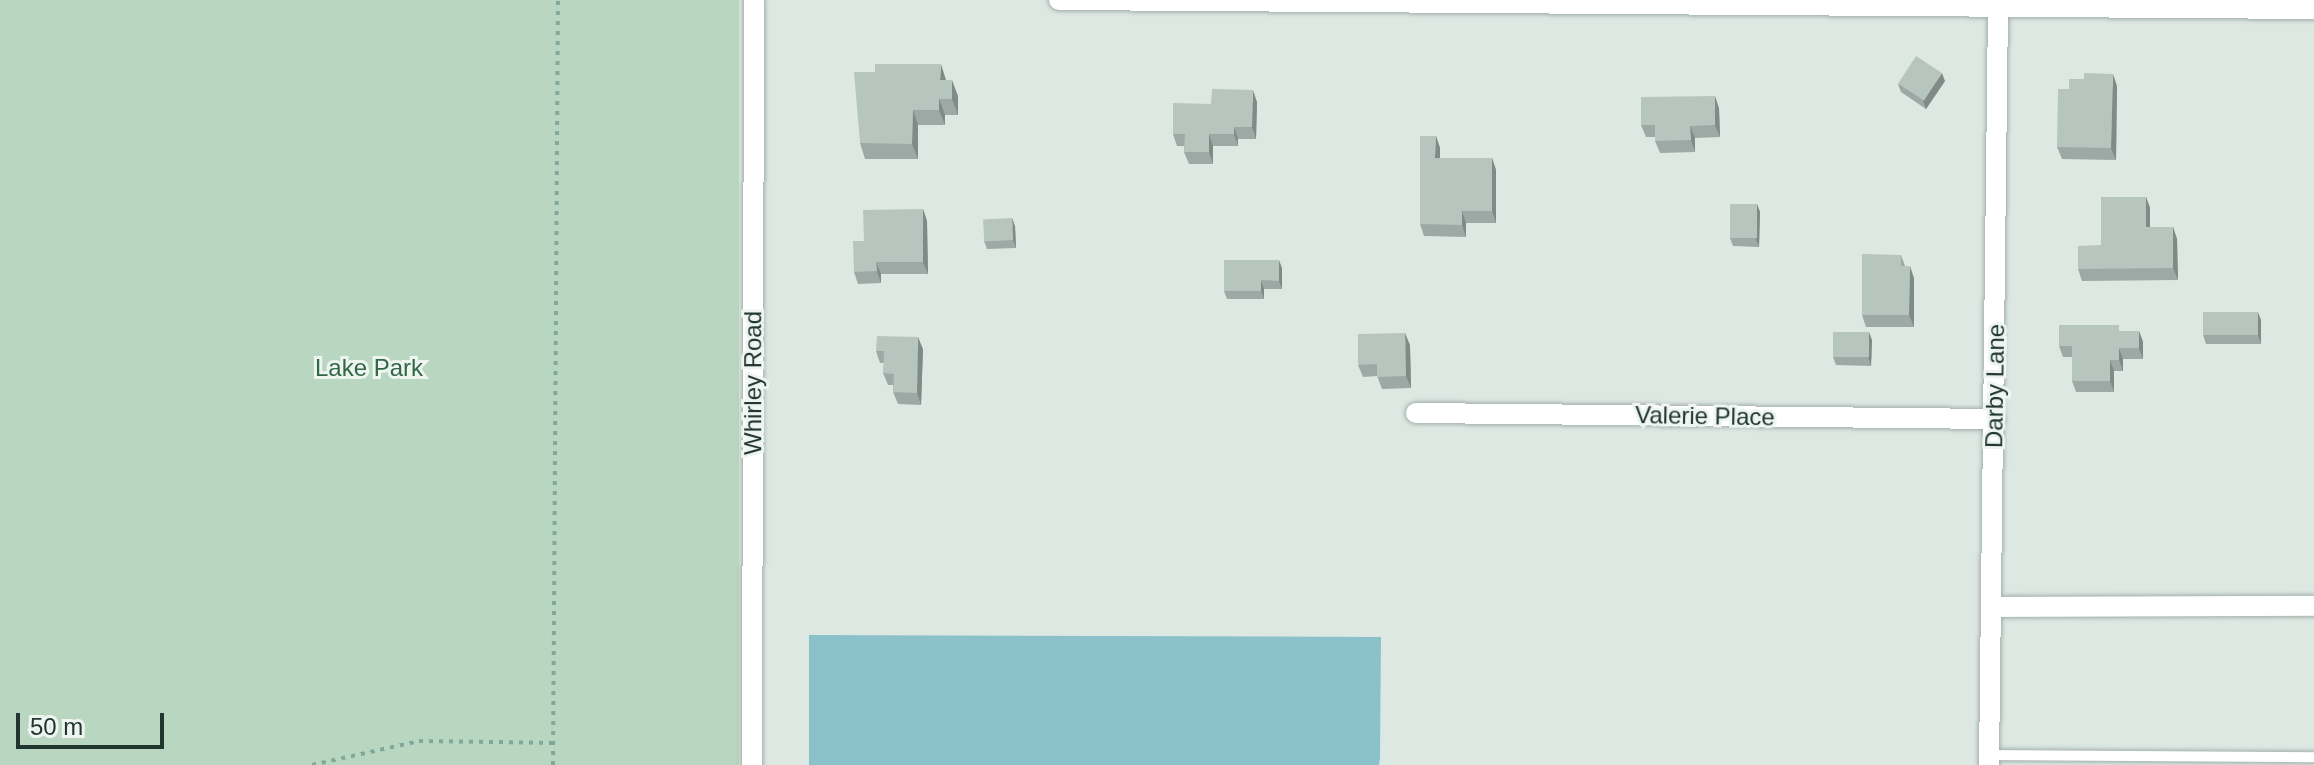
<!DOCTYPE html>
<style>
body{margin:0}
#map{position:relative;width:2314px;height:765px;overflow:hidden;background:#dee8e3;font-family:Helvetica,sans-serif}
div>[style]{position:absolute}
[style*='--x']{left:calc(var(--x)*1px);top:calc(var(--y)*1px);width:calc(var(--w)*1px);rotate:calc(var(--a)*1deg)}
.green>*{inset:0;background:#b9d7c0;transform-origin:0 0}
.water>*{inset:0;background:#8bc1c9}
.path>*{height:4px;margin-top:-2px;transform-origin:0;background:repeating-linear-gradient(90deg,#81a99b 0 4px,transparent 0 10px)}
.roads{filter:drop-shadow(0 0 2px #a2afaa) drop-shadow(0 0 2px #a2afaa)}
.service>*{height:10px;margin:-5px;padding:0 5px;transform-origin:5px;border-radius:5px;background:#fff}
.minor>*{height:20px;margin:-10px;padding:0 10px;transform-origin:10px;border-radius:10px;background:#fff}
.wall>*{inset:0;background:#9da9a4}
.shaded-wall>*{inset:0;background:#808a86}
.building>*{inset:0;background:#b7c5bf;transform-origin:0 0}
span{translate:-50% -50%;white-space:nowrap;text-align:center;line-height:1.15;-webkit-text-stroke:6px #eef5f1;paint-order:stroke}
.park-label{font-size:24px;color:#306844}
.street-label{font-size:24px;color:#213630}
.scale{position:absolute;left:16px;top:713px;width:148px;height:36px;box-sizing:border-box;border:4px solid #213630;border-top:0;padding-left:10px;font-size:24px;line-height:28px;white-space:nowrap;color:#213630;-webkit-text-stroke:6px #eef5f1;paint-order:stroke}
</style>
<div id="map">
<div class="green">
<i style="left:0;top:0;width:739px;height:765px"></i>
</div>
<div class="water">
<i style="clip-path:polygon(809px 635px,1381px 637px,1380px 758px,1379px 765px,809px 765px)"></i>
</div>
<div class="path">
<i style="--x:312;--y:765;--w:110;--a:-12.6"></i>
<i style="--x:419;--y:741;--w:135;--a:0.8"></i>
<i style="--x:553;--y:765;--w:765;--a:-89.63"></i>
</div>
<div class="roads">
<div class="service">
<i style="--x:1989;--y:755;--w:325;--a:0.4"></i>
</div>
<div class="minor">
<i style="--x:1059;--y:0;--w:1255;--a:0.41"></i>
<i style="--x:1416;--y:413;--w:579;--a:0.59"></i>
<i style="--x:1991;--y:607;--w:323;--a:-0.2"></i>
<i style="--x:752;--y:765;--w:765;--a:-89.85"></i>
<i style="--x:1989;--y:765;--w:757;--a:-89.32"></i>
</div>
</div>
<div class="wall">
<i style="clip-path:polygon(946px 80px,958px 96px,958px 115px,945px 115px,945px 125px,918px 125px,918px 159px,865px 159px,860px 143px)"></i>
<i style="clip-path:polygon(1945px 81px,1926px 109px,1901px 92px,1898px 84px)"></i>
<i style="clip-path:polygon(2117px 86px,2116px 160px,2062px 159px,2057px 147px,2069px 89px)"></i>
<i style="clip-path:polygon(1257px 102px,1256px 139px,1238px 139px,1238px 146px,1213px 146px,1213px 164px,1189px 164px,1184px 152px,1184px 146px,1177px 146px,1173px 134px,1211px 104px)"></i>
<i style="clip-path:polygon(1719px 108px,1720px 137px,1695px 138px,1695px 152px,1660px 153px,1655px 141px,1655px 137px,1646px 137px,1641px 125px)"></i>
<i style="clip-path:polygon(1436px 136px,1440px 148px,1440px 158px,1492px 158px,1496px 170px,1496px 223px,1466px 223px,1466px 237px,1424px 236px,1420px 224px)"></i>
<i style="clip-path:polygon(2146px 197px,2150px 208px,2150px 227px,2173px 227px,2177px 239px,2178px 280px,2082px 281px,2078px 269px,2101px 245px)"></i>
<i style="clip-path:polygon(1757px 204px,1760px 212px,1759px 247px,1733px 246px,1730px 238px)"></i>
<i style="clip-path:polygon(923px 209px,927px 221px,928px 274px,881px 274px,881px 283px,858px 284px,854px 272px,864px 241px)"></i>
<i style="clip-path:polygon(1015px 226px,1016px 248px,987px 249px,984px 241px)"></i>
<i style="clip-path:polygon(1901px 255px,1905px 266px,1914px 278px,1914px 327px,1866px 327px,1862px 315px)"></i>
<i style="clip-path:polygon(1282px 268px,1282px 289px,1264px 289px,1264px 299px,1227px 299px,1224px 291px)"></i>
<i style="clip-path:polygon(2261px 320px,2261px 344px,2206px 344px,2203px 335px)"></i>
<i style="clip-path:polygon(2121px 331px,2139px 331px,2143px 342px,2143px 359px,2123px 359px,2123px 371px,2114px 371px,2114px 392px,2076px 392px,2072px 381px,2072px 357px,2063px 357px,2059px 346px)"></i>
<i style="clip-path:polygon(1872px 340px,1871px 366px,1836px 365px,1833px 357px)"></i>
<i style="clip-path:polygon(1410px 345px,1411px 388px,1382px 389px,1377px 376px,1363px 377px,1358px 365px)"></i>
<i style="clip-path:polygon(923px 349px,921px 405px,898px 404px,893px 392px,893px 385px,888px 385px,883px 373px,884px 363px,880px 363px,876px 351px)"></i>
</div>
<div class="shaded-wall">
<i style="clip-path:polygon(941px 64px,946px 80px,940px 80px)"></i>
<i style="clip-path:polygon(1942px 73px,1945px 81px,1926px 109px,1923px 101px)"></i>
<i style="clip-path:polygon(2113px 74px,2117px 86px,2116px 160px,2111px 148px)"></i>
<i style="clip-path:polygon(952px 80px,958px 96px,958px 115px,952px 99px)"></i>
<i style="clip-path:polygon(1253px 90px,1257px 102px,1256px 139px,1252px 127px)"></i>
<i style="clip-path:polygon(1715px 96px,1719px 108px,1720px 137px,1715px 125px)"></i>
<i style="clip-path:polygon(939px 99px,945px 115px,945px 125px,939px 110px)"></i>
<i style="clip-path:polygon(913px 110px,918px 125px,918px 159px,912px 144px)"></i>
<i style="clip-path:polygon(1690px 126px,1695px 138px,1695px 152px,1691px 140px)"></i>
<i style="clip-path:polygon(1234px 127px,1238px 139px,1238px 146px,1234px 134px)"></i>
<i style="clip-path:polygon(1209px 134px,1213px 146px,1213px 164px,1209px 152px)"></i>
<i style="clip-path:polygon(1436px 136px,1440px 148px,1440px 170px,1435px 158px)"></i>
<i style="clip-path:polygon(1492px 158px,1496px 170px,1496px 223px,1492px 211px)"></i>
<i style="clip-path:polygon(2146px 197px,2150px 208px,2150px 239px,2146px 227px)"></i>
<i style="clip-path:polygon(1757px 204px,1760px 212px,1759px 247px,1756px 239px)"></i>
<i style="clip-path:polygon(923px 209px,927px 221px,928px 274px,923px 262px)"></i>
<i style="clip-path:polygon(1462px 211px,1466px 223px,1466px 237px,1462px 225px)"></i>
<i style="clip-path:polygon(1012px 218px,1015px 226px,1016px 248px,1013px 240px)"></i>
<i style="clip-path:polygon(2173px 227px,2177px 239px,2178px 280px,2173px 268px)"></i>
<i style="clip-path:polygon(1279px 260px,1282px 268px,1282px 289px,1279px 281px)"></i>
<i style="clip-path:polygon(876px 262px,881px 274px,881px 283px,877px 271px)"></i>
<i style="clip-path:polygon(1910px 266px,1914px 278px,1914px 327px,1909px 315px)"></i>
<i style="clip-path:polygon(1261px 280px,1264px 289px,1264px 299px,1261px 291px)"></i>
<i style="clip-path:polygon(2258px 312px,2261px 320px,2261px 344px,2258px 335px)"></i>
<i style="clip-path:polygon(2139px 331px,2143px 342px,2143px 359px,2139px 348px)"></i>
<i style="clip-path:polygon(1869px 332px,1872px 340px,1871px 366px,1868px 357px)"></i>
<i style="clip-path:polygon(1405px 333px,1410px 345px,1411px 388px,1406px 376px)"></i>
<i style="clip-path:polygon(918px 337px,923px 349px,921px 405px,917px 393px)"></i>
<i style="clip-path:polygon(2119px 348px,2123px 359px,2123px 371px,2119px 360px)"></i>
<i style="clip-path:polygon(2110px 360px,2114px 371px,2114px 392px,2110px 381px)"></i>
</div>
<div class="building">
<i style="left:1916px;top:56px;width:31px;height:33px;rotate:33deg"></i>
<i style="clip-path:polygon(875px 64px,941px 64px,940px 80px,952px 80px,952px 99px,939px 99px,939px 110px,913px 110px,912px 144px,860px 143px,854px 72px,875px 72px)"></i>
<i style="clip-path:polygon(2084px 73px,2113px 74px,2111px 148px,2057px 147px,2058px 89px,2069px 89px,2069px 79px,2084px 79px)"></i>
<i style="clip-path:polygon(1212px 89px,1253px 90px,1252px 127px,1234px 127px,1234px 134px,1209px 134px,1209px 152px,1184px 152px,1185px 134px,1173px 134px,1173px 103px,1211px 104px)"></i>
<i style="clip-path:polygon(1715px 96px,1715px 125px,1690px 126px,1691px 140px,1655px 141px,1655px 125px,1641px 125px,1641px 97px)"></i>
<i style="clip-path:polygon(1420px 136px,1436px 136px,1435px 158px,1492px 158px,1492px 211px,1462px 211px,1462px 225px,1420px 224px)"></i>
<i style="clip-path:polygon(2101px 197px,2146px 197px,2146px 227px,2173px 227px,2173px 268px,2078px 269px,2078px 246px,2101px 245px)"></i>
<i style="left:1730px;top:204px;width:27px;height:34px"></i>
<i style="clip-path:polygon(923px 209px,923px 262px,876px 262px,877px 271px,854px 272px,853px 241px,864px 241px,863px 210px)"></i>
<i style="left:1012px;top:218px;width:22px;height:29px;rotate:87deg"></i>
<i style="clip-path:polygon(1862px 254px,1901px 255px,1901px 266px,1910px 266px,1909px 315px,1862px 315px)"></i>
<i style="clip-path:polygon(1224px 260px,1279px 260px,1279px 281px,1261px 280px,1261px 291px,1224px 291px)"></i>
<i style="left:2203px;top:312px;width:55px;height:23px"></i>
<i style="clip-path:polygon(2059px 325px,2119px 325px,2119px 331px,2139px 331px,2139px 348px,2119px 348px,2119px 360px,2110px 360px,2110px 381px,2072px 381px,2072px 346px,2059px 346px)"></i>
<i style="left:1833px;top:332px;width:36px;height:25px"></i>
<i style="clip-path:polygon(1405px 333px,1406px 376px,1377px 377px,1377px 364px,1358px 365px,1358px 334px)"></i>
<i style="clip-path:polygon(877px 336px,918px 337px,917px 393px,893px 392px,894px 374px,883px 373px,884px 351px,876px 351px)"></i>
</div>
<div class="park-label">
<span style="left:369px;top:368px">Lake Park</span>
</div>
<div class="street-label">
<span style="left:753px;top:383px;rotate:-90deg">Whirley Road</span>
<span style="left:1995px;top:386px;rotate:-89deg">Darby Lane</span>
<span style="left:1705px;top:416px;rotate:1deg">Valerie Place</span>
</div>
<div class="scale">50 m</div>
</div>
